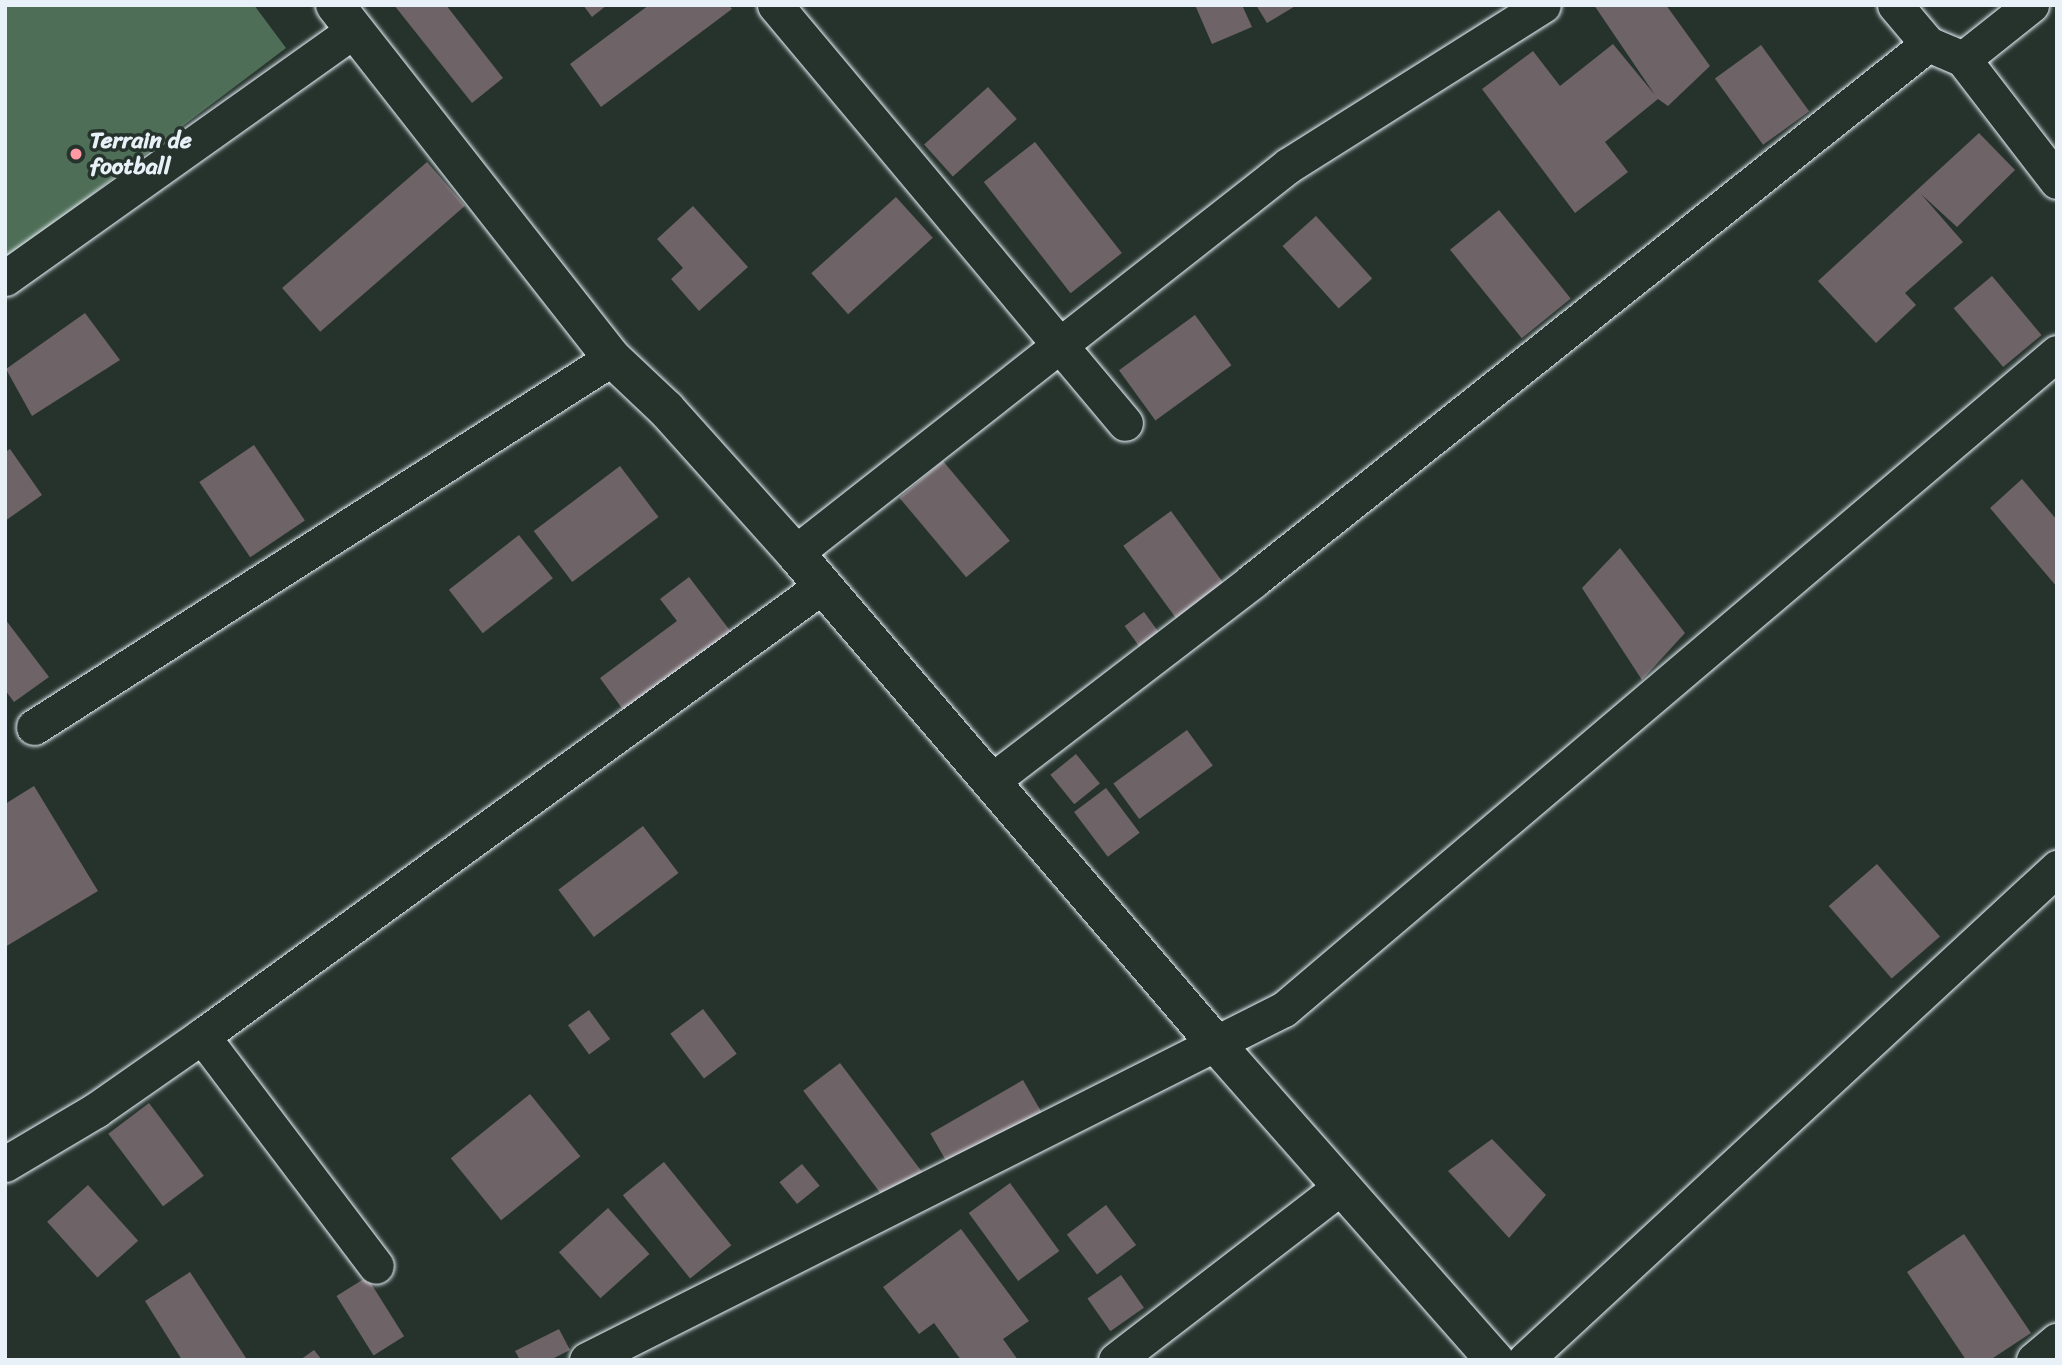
<!DOCTYPE html>
<style>
body{margin:0}
#map{position:relative;width:2062px;height:1365px;overflow:hidden;background:#26332d;font-family:Sriracha,sans-serif}
div>[style]{position:absolute}
[style*='--x']{left:calc(var(--x)*1px);top:calc(var(--y)*1px);width:calc(var(--w)*1px);rotate:calc(var(--a)*1deg)}
.green>*{inset:0;background:#4e6e57}
.building>*{inset:0;background:#6e6366;transform-origin:0 0}
.roads{filter:drop-shadow(0 0 2px #e8f1f8) drop-shadow(0 0 2px #e8f1f8)}
.street>*{height:35px;margin:-17.5px;padding:0 17.5px;transform-origin:17.5px;border-radius:17.5px;background:#26332d}
.secondary>*{height:38px;margin:-19px;padding:0 19px;transform-origin:19px;border-radius:19px;background:#26332d}
.dots>*{width:19px;height:19px;translate:-50% -50%;box-sizing:border-box;border:4px solid #26332d;border-radius:50%}
span{translate:-50% -50%;white-space:nowrap;text-align:center;line-height:1.15;-webkit-text-stroke:7px #26332d;paint-order:stroke}
.poi-label{font-size:23px;color:#e8f1f8;font-weight:700}
.left{translate:0 -50%;text-align:left}
.frame{position:absolute;inset:0;border:7px solid #e8f1f8;pointer-events:none}
</style>
<div id="map">
<div class="green">
<i style="clip-path:polygon(5px 5px,254px 5px,286px 48px,5px 260px)"></i>
</div>
<div class="building">
<i style="clip-path:polygon(394px 5px,446px 5px,503px 78px,472px 103px)"></i>
<i style="clip-path:polygon(583px 5px,607px 5px,592px 17px)"></i>
<i style="clip-path:polygon(649px 5px,729px 5px,732px 9px,601px 107px,570px 64px)"></i>
<i style="clip-path:polygon(1195px 5px,1242px 5px,1252px 27px,1212px 44px)"></i>
<i style="clip-path:polygon(1256px 5px,1297px 5px,1267px 23px)"></i>
<i style="clip-path:polygon(1594px 5px,1666px 5px,1710px 66px,1668px 106px,1658px 99px,1605px 142px,1628px 172px,1575px 213px,1482px 89px,1533px 51px,1560px 86px,1613px 44px,1655px 95px)"></i>
<i style="left:1761px;top:45px;width:82px;height:57px;rotate:54deg"></i>
<i style="left:988px;top:87px;width:43px;height:86px;rotate:48deg"></i>
<i style="clip-path:polygon(1979px 133px,2015px 170px,1957px 227px,1921px 194px,1963px 242px,1905px 293px,1916px 305px,1876px 343px,1818px 281px)"></i>
<i style="left:1035px;top:142px;width:141px;height:65px;rotate:52deg"></i>
<i style="left:427px;top:162px;width:58px;height:192px;rotate:49deg"></i>
<i style="left:896px;top:197px;width:55px;height:114px;rotate:48deg"></i>
<i style="clip-path:polygon(693px 206px,748px 267px,699px 311px,671px 279px,683px 268px,657px 239px)"></i>
<i style="left:1499px;top:210px;width:114px;height:63px;rotate:51deg"></i>
<i style="left:1316px;top:216px;width:84px;height:45px;rotate:48deg"></i>
<i style="left:1992px;top:276px;width:77px;height:50px;rotate:50deg"></i>
<i style="clip-path:polygon(85px 313px,120px 360px,32px 416px,6px 369px)"></i>
<i style="left:1195px;top:315px;width:62px;height:94px;rotate:54deg"></i>
<i style="left:254px;top:445px;width:91px;height:66px;rotate:56deg"></i>
<i style="clip-path:polygon(10px 449px,42px 495px,5px 521px,5px 452px)"></i>
<i style="left:943px;top:461px;width:104px;height:57px;rotate:50deg"></i>
<i style="left:620px;top:466px;width:64px;height:108px;rotate:53deg"></i>
<i style="clip-path:polygon(2022px 479px,2057px 520px,2057px 587px,1990px 508px)"></i>
<i style="left:1171px;top:511px;width:95px;height:59px;rotate:54deg"></i>
<i style="left:519px;top:535px;width:55px;height:89px;rotate:52deg"></i>
<i style="clip-path:polygon(1620px 548px,1685px 633px,1642px 680px,1582px 588px)"></i>
<i style="clip-path:polygon(689px 577px,735px 637px,624px 711px,600px 678px,677px 621px,660px 599px)"></i>
<i style="left:1144px;top:612px;width:26px;height:24px;rotate:54deg"></i>
<i style="clip-path:polygon(5px 619px,49px 677px,14px 702px,5px 690px)"></i>
<i style="left:1187px;top:730px;width:44px;height:91px;rotate:54deg"></i>
<i style="left:1076px;top:754px;width:38px;height:33px;rotate:51deg"></i>
<i style="clip-path:polygon(34px 786px,98px 891px,5px 947px,5px 804px)"></i>
<i style="left:1106px;top:788px;width:56px;height:40px;rotate:53deg"></i>
<i style="left:643px;top:826px;width:59px;height:106px;rotate:53deg"></i>
<i style="left:1877px;top:864px;width:96px;height:64px;rotate:49deg"></i>
<i style="left:703px;top:1009px;width:56px;height:41px;rotate:53deg"></i>
<i style="left:589px;top:1010px;width:36px;height:26px;rotate:54deg"></i>
<i style="left:840px;top:1063px;width:139px;height:46px;rotate:53deg"></i>
<i style="left:1023px;top:1080px;width:40px;height:107px;rotate:60deg"></i>
<i style="left:530px;top:1094px;width:80px;height:102px;rotate:51deg"></i>
<i style="left:149px;top:1103px;width:91px;height:51px;rotate:53deg"></i>
<i style="clip-path:polygon(1492px 1139px,1546px 1195px,1509px 1238px,1448px 1171px)"></i>
<i style="left:664px;top:1162px;width:107px;height:53px;rotate:51deg"></i>
<i style="left:802px;top:1164px;width:28px;height:29px;rotate:51deg"></i>
<i style="left:1010px;top:1183px;width:84px;height:51px;rotate:54deg"></i>
<i style="left:88px;top:1185px;width:75px;height:55px;rotate:48deg"></i>
<i style="left:1106px;top:1205px;width:50px;height:49px;rotate:53deg"></i>
<i style="left:608px;top:1208px;width:62px;height:66px;rotate:48deg"></i>
<i style="clip-path:polygon(961px 1229px,1029px 1321px,1003px 1339px,1018px 1360px,961px 1360px,934px 1323px,919px 1334px,883px 1287px)"></i>
<i style="clip-path:polygon(1964px 1234px,2031px 1333px,1990px 1360px,1966px 1360px,1907px 1272px)"></i>
<i style="clip-path:polygon(190px 1272px,246px 1358px,243px 1360px,182px 1360px,145px 1301px)"></i>
<i style="left:1121px;top:1275px;width:40px;height:41px;rotate:55deg"></i>
<i style="left:367px;top:1277px;width:70px;height:36px;rotate:58deg"></i>
<i style="clip-path:polygon(559px 1329px,570px 1350px,550px 1360px,520px 1360px,515px 1351px)"></i>
<i style="clip-path:polygon(314px 1350px,322px 1360px,300px 1360px)"></i>
</div>
<div class="roads">
<div class="street">
<i style="--x:775;--y:5;--w:545;--a:50.06"></i>
<i style="--x:1895;--y:5;--w:51;--a:49.8"></i>
<i style="--x:1928;--y:44;--w:38;--a:23"></i>
<i style="--x:1963;--y:59;--w:154;--a:52.4"></i>
<i style="--x:1963;--y:59;--w:87;--a:-38.5"></i>
<i style="--x:5;--y:278;--w:428;--a:-35.4"></i>
<i style="--x:795;--y:553;--w:628;--a:-38.15"></i>
<i style="--x:1289;--y:165;--w:300;--a:-32.2"></i>
<i style="--x:34;--y:727;--w:686;--a:-32.55"></i>
<i style="--x:993;--y:780;--w:327;--a:-37.5"></i>
<i style="--x:1252;--y:581;--w:863;--a:-38.46"></i>
<i style="--x:202;--y:1036;--w:288;--a:52.9"></i>
<i style="--x:5;--y:1164;--w:106;--a:-30.7"></i>
<i style="--x:96;--y:1110;--w:129;--a:-34.9"></i>
<i style="--x:202;--y:1036;--w:766;--a:-35.97"></i>
<i style="--x:587;--y:1360;--w:780;--a:-26.73"></i>
<i style="--x:1284;--y:1009;--w:1014;--a:-40.32"></i>
<i style="--x:1116;--y:1360;--w:284;--a:-37.6"></i>
<i style="--x:1525;--y:1360;--w:725;--a:-42.76"></i>
<i style="--x:2034;--y:1360;--w:30;--a:-40"></i>
</div>
<div class="secondary">
<i style="--x:335;--y:5;--w:449;--a:51.9"></i>
<i style="--x:612;--y:358;--w:74;--a:43.4"></i>
<i style="--x:666;--y:409;--w:193;--a:48.1"></i>
<i style="--x:795;--y:553;--w:647;--a:49.39"></i>
<i style="--x:1216;--y:1044;--w:422;--a:48.6"></i>
</div>
</div>
<div class="dots">
<i style="left:76px;top:154px;background:#ff9aa2"></i>
</div>
<div class="poi-label">
<span class="left" style="left:90px;top:154px">Terrain de<br>football</span>
</div>
<div class="frame"></div>
</div>
